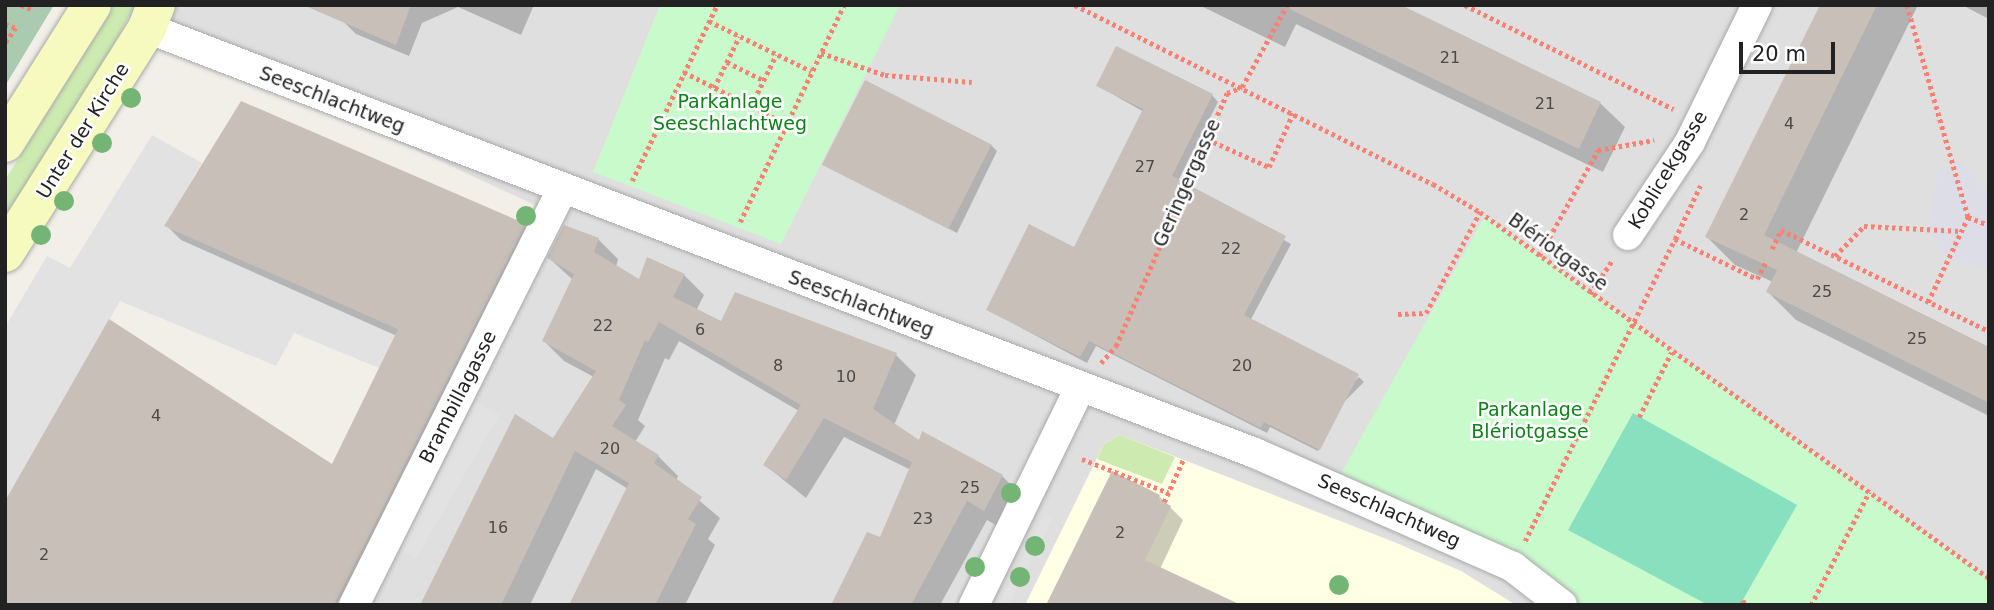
<!DOCTYPE html>
<meta charset="utf-8">
<style>
body{margin:0}
#map{position:relative;width:1994px;height:610px;overflow:hidden;background:#f2efe9;font-family:"DejaVu Sans",sans-serif}
div>[style]{position:absolute}
[style*='--x']{left:calc(var(--x)*1px);top:calc(var(--y)*1px);width:calc(var(--w)*1px);rotate:calc(var(--a)*1deg)}
.residential>*{inset:0;background:#e0dfdf}
.education>*{inset:0;background:#ffffe5}
.grass>*{inset:0;background:#cdebb0}
.cemetery>*{inset:0;background:#aacbaf}
.park>*{inset:0;background:#c8facc}
.pitch>*{inset:0;background:#88e0be}
.parking>*{inset:0;background:#e2e2e2;transform-origin:0 0}
.plaza>*{inset:0;background:#dddde8}
.shadow>*{inset:0;background:#0003;transform-origin:0 0}
.building>*{inset:0;background:#c7bfb8;transform-origin:0 0}
.path>*{height:4.5px;margin-top:-2.25px;transform-origin:0;background:repeating-linear-gradient(90deg,#fa8072 0 3.5px,transparent 0 7px)}
.roads{filter:drop-shadow(0 0 2px #a9a9a9) drop-shadow(0 0 2px #a9a9a9)}
.street>*{height:30px;margin:-15px;padding:0 15px;transform-origin:15px;border-radius:15px;background:#fff}
.secondary>*{height:38px;margin:-19px;padding:0 19px;transform-origin:19px;border-radius:19px;background:#f7fabf}
.trees>*{width:20px;height:20px;margin:-10px;border-radius:50%;background:#74b475}
span{translate:-50% -50%;white-space:nowrap;text-align:center;line-height:1.15;-webkit-text-stroke:5px #fff;paint-order:stroke}
.number-label{font-size:16px;color:#4b4948}
.number-label span{-webkit-text-stroke-width:0}
.street-label{font-size:19px;color:#222}
.park-label{font-size:19px;color:#0c8416}
.frame{position:absolute;inset:0;border:7px solid #222;pointer-events:none}
.scale{position:absolute;left:1739px;top:42px;width:96px;height:32px;box-sizing:border-box;border:4px solid #222;border-top:0;padding-left:9px;font-size:21px;line-height:24px;white-space:nowrap;color:#222;-webkit-text-stroke:5px #fff;paint-order:stroke}
</style>
<div id="map">
<div class="residential">
<i style="clip-path:polygon(102px 5px,1989px 5px,1989px 605px,334px 605px,535px 205px)"></i>
</div>
<div class="education">
<i style="clip-path:polygon(1120px 435px,1394px 542px,1461px 571px,1516px 605px,1025px 605px,1104px 444px)"></i>
</div>
<div class="grass">
<i style="clip-path:polygon(115px 5px,135px 5px,104px 63px,5px 216px,5px 180px)"></i>
<i style="clip-path:polygon(1120px 435px,1175px 457px,1162px 484px,1097px 459px,1104px 444px)"></i>
</div>
<div class="cemetery">
<i style="clip-path:polygon(5px 5px,54px 5px,5px 86px)"></i>
</div>
<div class="park">
<i style="clip-path:polygon(660px 5px,900px 5px,781px 244px,593px 172px)"></i>
<i style="clip-path:polygon(1485px 216px,1989px 578px,1989px 605px,1562px 605px,1334px 486px)"></i>
</div>
<div class="pitch">
<i style="clip-path:polygon(1633px 413px,1797px 505px,1740px 605px,1708px 605px,1568px 530px)"></i>
</div>
<div class="parking">
<i style="clip-path:polygon(152px 135px,202px 163px,164px 226px,398px 329px,379px 368px,294px 333px,276px 366px,120px 301px,5px 501px,5px 327px,47px 256px,70px 268px)"></i>
<i style="left:475px;top:401px;width:28px;height:166px;rotate:30deg"></i>
<i style="left:1037px;top:434px;width:11px;height:191px;rotate:27deg"></i>
<i style="left:1045px;top:514px;width:9px;height:102px;rotate:27deg"></i>
</div>
<div class="plaza">
<i style="clip-path:polygon(1961px 161px,1989px 194px,1989px 268px,1948px 260px,1928px 229px,1938px 171px)"></i>
</div>
<div class="shadow">
<i style="clip-path:polygon(349px 5px,534px 5px,521px 35px,458px 7px,422px 23px,409px 56px,356px 34px,343px 21px)"></i>
<i style="clip-path:polygon(1199px 5px,1398px 5px,1600px 103px,1625px 127px,1603px 172px,1296px 24px,1285px 47px)"></i>
<i style="clip-path:polygon(1822px 5px,1918px 5px,1796px 253px,1989px 348px,1989px 416px,1796px 320px,1768px 292px,1773px 282px,1735px 265px,1707px 237px)"></i>
<i style="clip-path:polygon(1962px 5px,1989px 5px,1989px 19px)"></i>
<i style="clip-path:polygon(1098px 86px,1212px 95px,1218px 102px,1178px 181px,1291px 244px,1250px 321px,1356px 375px,1318px 451px,1270px 427px,1267px 433px,1096px 346px,1087px 363px,988px 310px,1075px 249px,1144px 112px)"></i>
<i style="clip-path:polygon(991px 145px,997px 151px,957px 233px,825px 164px)"></i>
<i style="clip-path:polygon(166px 225px,525px 225px,539px 240px,356px 605px,5px 605px,333px 467px,397px 336px,181px 240px)"></i>
<i style="clip-path:polygon(598px 239px,618px 259px,616px 267px,640px 282px,648px 260px,684px 275px,704px 295px,696px 311px,721px 323px,896px 355px,916px 375px,894px 425px,920px 442px,1002px 476px,1022px 496px,1004px 530px,987px 520px,940px 605px,833px 605px,880px 539px,911px 470px,844px 437px,806px 498px,765px 465px,799px 411px,679px 341px,669px 360px,665px 358px,638px 420px,645px 426px,635px 442px,658px 456px,678px 476px,676px 481px,720px 518px,708px 539px,715px 545px,685px 605px,571px 605px,628px 489px,596px 469px,530px 605px,422px 605px,554px 440px,594px 377px,564px 361px,544px 341px,573px 280px,549px 258px)"></i>
<i style="left:1359px;top:377px;width:7px;height:84px;rotate:45deg"></i>
<i style="clip-path:polygon(1159px 496px,1183px 520px,1160px 569px,1048px 605px)"></i>
</div>
<div class="building">
<i style="clip-path:polygon(303px 5px,411px 5px,396px 45px)"></i>
<i style="clip-path:polygon(1281px 5px,1401px 5px,1601px 102px,1579px 149px)"></i>
<i style="clip-path:polygon(1820px 5px,1877px 5px,1764px 235px,1989px 347px,1989px 403px,1766px 292px,1777px 270px,1705px 237px)"></i>
<i style="clip-path:polygon(1116px 46px,1213px 94px,1172px 176px,1286px 236px,1244px 315px,1359px 374px,1320px 450px,1264px 422px,1261px 428px,1089px 341px,1080px 357px,986px 310px,1029px 224px,1074px 247px,1143px 109px,1096px 86px)"></i>
<i style="left:865px;top:80px;width:142px;height:95px;rotate:27deg"></i>
<i style="clip-path:polygon(241px 101px,526px 224px,334px 605px,5px 605px,5px 501px,109px 319px,332px 464px,398px 329px,164px 226px)"></i>
<i style="clip-path:polygon(564px 225px,599px 238px,594px 252px,639px 279px,647px 257px,685px 274px,673px 297px,721px 321px,735px 292px,897px 353px,873px 409px,919px 440px,922px 431px,1003px 475px,984px 511px,967px 501px,911px 605px,831px 605px,867px 532px,880px 537px,912px 462px,824px 418px,786px 480px,763px 465px,801px 405px,659px 322px,648px 342px,645px 340px,619px 400px,626px 405px,612px 426px,659px 455px,654px 463px,702px 497px,688px 519px,696px 524px,655px 605px,569px 605px,629px 483px,575px 451px,501px 605px,420px 605px,515px 414px,553px 438px,596px 371px,542px 341px,574px 274px,547px 258px)"></i>
<i style="clip-path:polygon(1112px 471px,1160px 495px,1158px 499px,1171px 506px,1145px 560px,1241px 605px,1046px 605px)"></i>
</div>
<div class="path">
<i style="--x:21;--y:5;--w:14;--a:21"></i>
<i style="--x:1075;--y:5;--w:400;--a:26.6"></i>
<i style="--x:1433;--y:184;--w:55;--a:30.8"></i>
<i style="--x:1480;--y:212;--w:627;--a:35.72"></i>
<i style="--x:1465;--y:5;--w:233;--a:26.5"></i>
<i style="--x:1907;--y:5;--w:221;--a:73.9"></i>
<i style="--x:1968;--y:217;--w:22;--a:21"></i>
<i style="--x:709;--y:21;--w:114;--a:26.1"></i>
<i style="--x:5;--y:24;--w:12;--a:20"></i>
<i style="--x:16;--y:28;--w:19;--a:125"></i>
<i style="--x:821;--y:53;--w:68;--a:19"></i>
<i style="--x:885;--y:75;--w:87;--a:4.6"></i>
<i style="--x:727;--y:62;--w:40;--a:26.6"></i>
<i style="--x:684;--y:72;--w:114;--a:27"></i>
<i style="--x:714;--y:88;--w:57;--a:-63.9"></i>
<i style="--x:751;--y:106;--w:57;--a:-63.9"></i>
<i style="--x:1207;--y:139;--w:68;--a:24.3"></i>
<i style="--x:1269;--y:167;--w:59;--a:-66"></i>
<i style="--x:632;--y:181;--w:195;--a:-64.2"></i>
<i style="--x:740;--y:222;--w:241;--a:-64.4"></i>
<i style="--x:1675;--y:239;--w:59;--a:-64.7"></i>
<i style="--x:1772;--y:249;--w:21;--a:-65"></i>
<i style="--x:1781;--y:230;--w:231;--a:25.9"></i>
<i style="--x:1539;--y:256;--w:121;--a:-60.9"></i>
<i style="--x:1598;--y:150;--w:57;--a:-10.1"></i>
<i style="--x:1835;--y:256;--w:42;--a:-46"></i>
<i style="--x:1864;--y:226;--w:97;--a:3"></i>
<i style="--x:1590;--y:294;--w:42;--a:-56.7"></i>
<i style="--x:1928;--y:302;--w:94;--a:-64.8"></i>
<i style="--x:1398;--y:314;--w:28;--a:-2"></i>
<i style="--x:1426;--y:313;--w:115;--a:-61.9"></i>
<i style="--x:1101;--y:363;--w:23;--a:-49"></i>
<i style="--x:1116;--y:346;--w:276;--a:-66.3"></i>
<i style="--x:1227;--y:93;--w:16;--a:-22"></i>
<i style="--x:1242;--y:87;--w:94;--a:-61.2"></i>
<i style="--x:1639;--y:417;--w:72;--a:-63.4"></i>
<i style="--x:1082;--y:459;--w:93;--a:21.3"></i>
<i style="--x:1164;--y:502;--w:48;--a:-65.6"></i>
<i style="--x:1525;--y:541;--w:337;--a:-63.6"></i>
<i style="--x:1675;--y:239;--w:91;--a:26"></i>
<i style="--x:1757;--y:279;--w:20;--a:-63"></i>
<i style="--x:1743;--y:600;--w:5;--a:68"></i>
<i style="--x:1811;--y:605;--w:127;--a:-62.8"></i>
</div>
<div class="roads">
<div class="street">
<i style="--x:147;--y:28;--w:1187;--a:20.99"></i>
<i style="--x:1255;--y:453;--w:282;--a:23.8"></i>
<i style="--x:1513;--y:567;--w:62;--a:37.8"></i>
<i style="--x:1628;--y:235;--w:112;--a:-56.3"></i>
<i style="--x:1690;--y:142;--w:153;--a:-63.9"></i>
<i style="--x:354;--y:605;--w:464;--a:-63.4"></i>
<i style="--x:974;--y:605;--w:242;--a:-64"></i>
</div>
<div class="secondary">
<i style="--x:5;--y:143;--w:163;--a:-57.8"></i>
<i style="--x:5;--y:253;--w:266;--a:-57.7"></i>
<i style="--x:147;--y:28;--w:25;--a:-69"></i>
</div>
</div>
<div class="trees">
<i style="left:131px;top:98px"></i>
<i style="left:102px;top:143px"></i>
<i style="left:64px;top:201px"></i>
<i style="left:526px;top:216px"></i>
<i style="left:41px;top:235px"></i>
<i style="left:1011px;top:493px"></i>
<i style="left:1035px;top:546px"></i>
<i style="left:975px;top:567px"></i>
<i style="left:1020px;top:577px"></i>
<i style="left:1339px;top:585px"></i>
</div>
<div class="number-label">
<span style="left:1450px;top:58px">21</span>
<span style="left:1545px;top:104px">21</span>
<span style="left:1789px;top:124px">4</span>
<span style="left:1145px;top:167px">27</span>
<span style="left:1744px;top:215px">2</span>
<span style="left:1231px;top:249px">22</span>
<span style="left:1822px;top:292px">25</span>
<span style="left:603px;top:326px">22</span>
<span style="left:700px;top:330px">6</span>
<span style="left:1917px;top:339px">25</span>
<span style="left:778px;top:366px">8</span>
<span style="left:1242px;top:366px">20</span>
<span style="left:846px;top:377px">10</span>
<span style="left:156px;top:416px">4</span>
<span style="left:610px;top:449px">20</span>
<span style="left:970px;top:488px">25</span>
<span style="left:923px;top:519px">23</span>
<span style="left:498px;top:528px">16</span>
<span style="left:1120px;top:533px">2</span>
<span style="left:44px;top:555px">2</span>
</div>
<div class="street-label">
<span style="left:332px;top:100px;rotate:21deg">Seeschlachtweg</span>
<span style="left:83px;top:131px;rotate:-58deg">Unter der Kirche</span>
<span style="left:1668px;top:170px;rotate:-59deg">Koblicekgasse</span>
<span style="left:1187px;top:183px;rotate:-66deg">Geringergasse</span>
<span style="left:1558px;top:252px;rotate:36deg">Blériotgasse</span>
<span style="left:861px;top:304px;rotate:21deg">Seeschlachtweg</span>
<span style="left:458px;top:397px;rotate:-63deg">Brambillagasse</span>
<span style="left:1389px;top:511px;rotate:24deg">Seeschlachtweg</span>
</div>
<div class="park-label">
<span style="left:730px;top:113px">Parkanlage<br>Seeschlachtweg</span>
<span style="left:1530px;top:421px">Parkanlage<br>Blériotgasse</span>
</div>
<div class="frame"></div>
<div class="scale">20 m</div>
</div>
